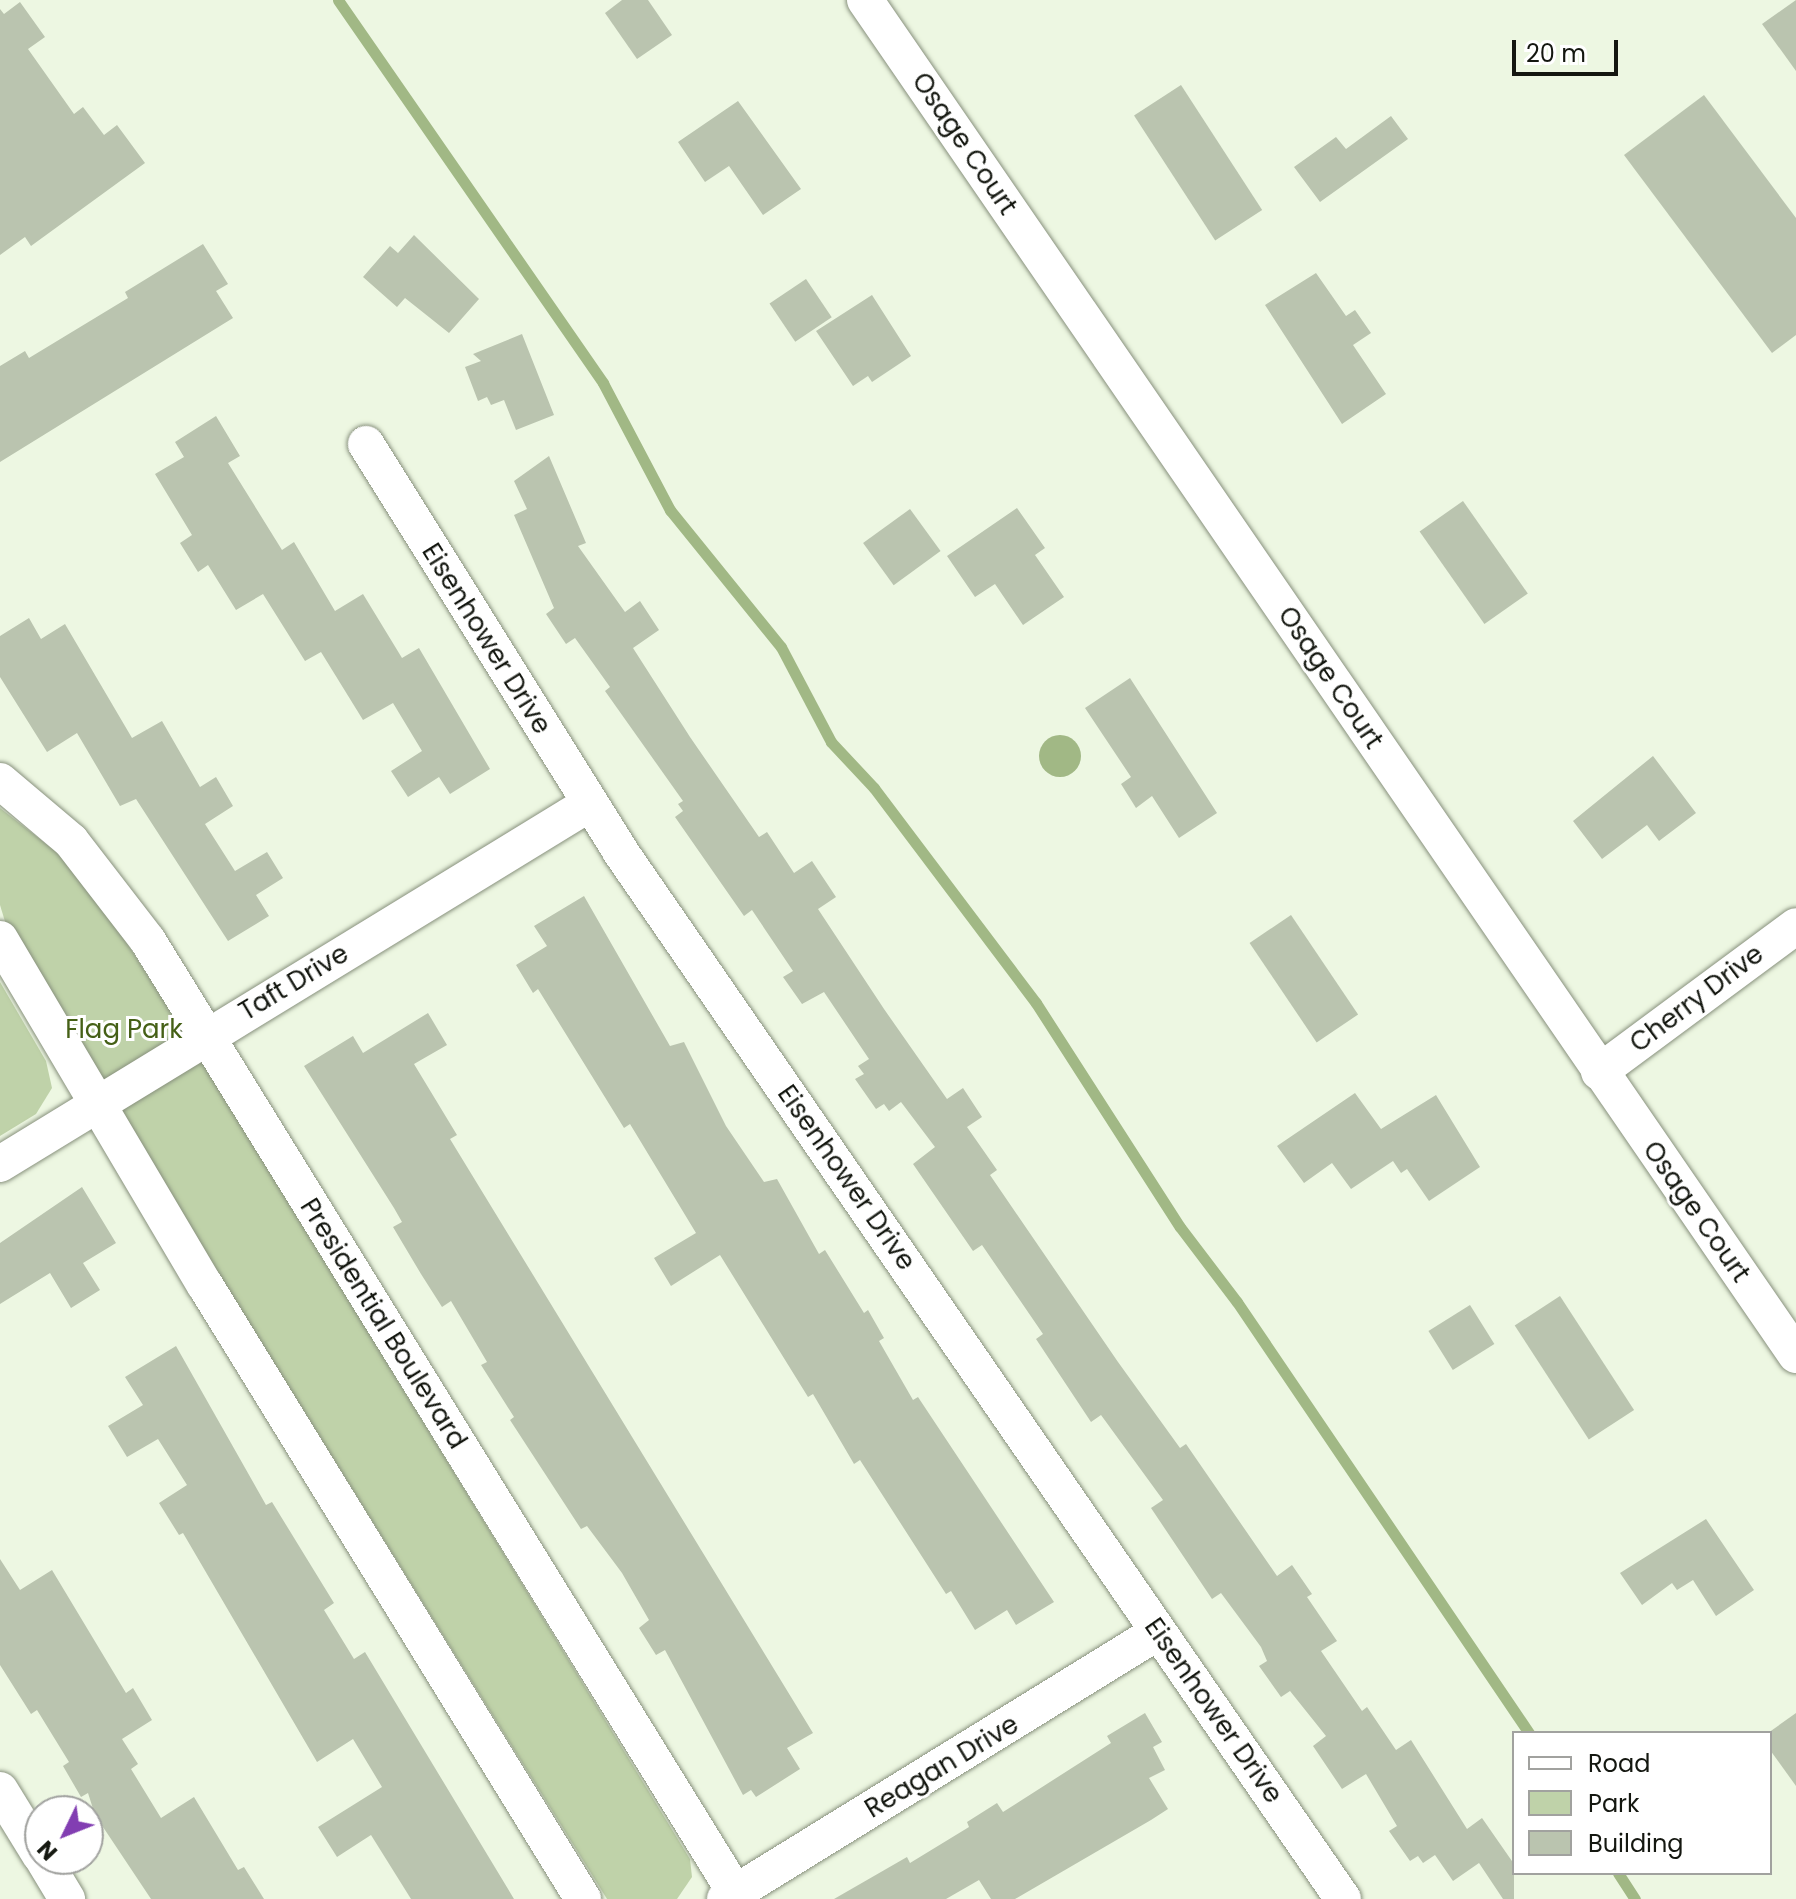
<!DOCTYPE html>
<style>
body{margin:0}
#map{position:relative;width:1796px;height:1899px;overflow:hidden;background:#edf7e2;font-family:Poppins,sans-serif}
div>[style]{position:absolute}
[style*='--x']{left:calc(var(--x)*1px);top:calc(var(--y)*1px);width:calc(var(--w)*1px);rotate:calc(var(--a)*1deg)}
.green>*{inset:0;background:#bfd2a9}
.water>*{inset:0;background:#a1b885}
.round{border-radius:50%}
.stream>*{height:11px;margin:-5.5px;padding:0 5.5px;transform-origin:5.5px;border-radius:5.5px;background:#a1b885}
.building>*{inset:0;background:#bac4af;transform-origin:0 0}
.roads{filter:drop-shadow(0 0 2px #88917d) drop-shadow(0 0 2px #88917d)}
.street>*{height:36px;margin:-18px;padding:0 18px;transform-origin:18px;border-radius:18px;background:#fff}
span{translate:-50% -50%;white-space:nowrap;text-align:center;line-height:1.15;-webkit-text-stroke:6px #fff;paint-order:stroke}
.street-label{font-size:26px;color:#141710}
.park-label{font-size:26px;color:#456016}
.legend{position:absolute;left:1512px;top:1731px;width:260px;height:144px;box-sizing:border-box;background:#fff;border:2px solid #a1a29f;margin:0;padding:10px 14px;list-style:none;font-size:24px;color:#141710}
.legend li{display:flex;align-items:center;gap:16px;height:40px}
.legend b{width:40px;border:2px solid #a1a29f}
.north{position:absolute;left:24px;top:1795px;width:80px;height:80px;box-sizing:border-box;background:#fff;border:2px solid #a1a29f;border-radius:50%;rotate:227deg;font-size:22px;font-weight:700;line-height:32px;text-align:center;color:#141710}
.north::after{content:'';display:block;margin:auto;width:28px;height:36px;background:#823eb2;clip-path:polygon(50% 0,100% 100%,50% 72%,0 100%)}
.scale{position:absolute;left:1512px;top:40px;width:106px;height:36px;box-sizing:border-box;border:4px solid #141710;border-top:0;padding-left:10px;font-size:24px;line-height:28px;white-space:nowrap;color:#141710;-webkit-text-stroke:6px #fff;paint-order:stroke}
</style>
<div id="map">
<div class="green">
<i style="clip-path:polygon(0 808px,59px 854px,102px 904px,220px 1089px,690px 1859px,692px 1877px,677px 1899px,607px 1899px,136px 1141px,7px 928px,0 905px)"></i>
<i style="clip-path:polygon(0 982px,46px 1061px,52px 1088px,36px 1114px,0 1136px)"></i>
</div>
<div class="water">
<i class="round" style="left:1039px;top:735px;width:42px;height:42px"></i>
</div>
<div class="stream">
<i style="--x:338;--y:0;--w:466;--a:55.3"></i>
<i style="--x:603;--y:383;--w:144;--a:62.2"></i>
<i style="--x:670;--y:510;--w:176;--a:51"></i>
<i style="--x:781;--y:647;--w:107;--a:62.2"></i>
<i style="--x:831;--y:742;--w:63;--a:46.9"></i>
<i style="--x:874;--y:788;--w:269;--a:53"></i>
<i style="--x:1036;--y:1003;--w:266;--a:57.3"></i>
<i style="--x:1180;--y:1227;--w:94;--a:52.8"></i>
<i style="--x:1237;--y:1302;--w:521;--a:55.88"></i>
<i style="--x:1618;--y:1873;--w:31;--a:57"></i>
</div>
<div class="building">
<i style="clip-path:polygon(622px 0,648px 0,672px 35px,637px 59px,605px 13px)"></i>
<i style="clip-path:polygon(1796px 0,1796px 71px,1762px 24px)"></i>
<i style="clip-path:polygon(20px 2px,45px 37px,28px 49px,74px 114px,83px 107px,104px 135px,117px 125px,145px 163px,31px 246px,25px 237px,0 255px,0 9px,4px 14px)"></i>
<i style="left:1181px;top:85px;width:149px;height:56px;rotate:57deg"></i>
<i style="clip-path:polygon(1704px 95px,1796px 218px,1796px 335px,1772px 353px,1624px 155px)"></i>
<i style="clip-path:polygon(738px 101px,801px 189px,763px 215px,729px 166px,705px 182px,678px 142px)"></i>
<i style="clip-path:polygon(1391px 116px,1408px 139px,1320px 202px,1294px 167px,1336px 137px,1346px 149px)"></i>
<i style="clip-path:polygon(414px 235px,479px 299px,449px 333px,405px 298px,397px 307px,363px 277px,390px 246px,398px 253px)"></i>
<i style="clip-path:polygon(203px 244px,228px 284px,216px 291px,233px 318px,0 462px,0 366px,25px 351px,29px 358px,128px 298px,125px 292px)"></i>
<i style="clip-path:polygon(1316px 273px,1346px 316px,1355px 310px,1371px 333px,1353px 345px,1386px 394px,1342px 424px,1265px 305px)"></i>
<i style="left:806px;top:279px;width:46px;height:44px;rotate:56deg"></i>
<i style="clip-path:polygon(872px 295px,911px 356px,872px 382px,868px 376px,853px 386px,816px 331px)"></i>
<i style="clip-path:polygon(522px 334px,554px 415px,516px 430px,504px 400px,491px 405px,487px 397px,478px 401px,465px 367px,481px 361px,473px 354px)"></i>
<i style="clip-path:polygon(216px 416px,240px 456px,228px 463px,282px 550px,294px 542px,335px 611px,363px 594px,402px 658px,419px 648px,490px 769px,450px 794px,439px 777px,408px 797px,391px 771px,422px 751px,393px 703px,363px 720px,321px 652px,305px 661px,263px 594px,236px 610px,208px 565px,198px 572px,180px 543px,192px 535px,155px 474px,184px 457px,175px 442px)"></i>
<i style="clip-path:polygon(549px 456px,586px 543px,578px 546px,625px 612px,640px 601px,659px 630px,633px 648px,690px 737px,759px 837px,767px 832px,794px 873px,812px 861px,836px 897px,818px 909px,884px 1009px,947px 1099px,963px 1088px,982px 1117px,967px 1127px,997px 1170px,990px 1175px,1118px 1362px,1180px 1448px,1186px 1444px,1277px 1576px,1292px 1565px,1312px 1594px,1307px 1597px,1337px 1641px,1321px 1651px,1362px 1711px,1367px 1707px,1396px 1750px,1411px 1740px,1467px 1829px,1482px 1818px,1514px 1864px,1514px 1899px,1503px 1899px,1479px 1863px,1453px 1881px,1435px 1855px,1423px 1863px,1418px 1856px,1410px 1861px,1389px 1831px,1397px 1826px,1366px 1774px,1342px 1789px,1313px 1746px,1326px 1736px,1290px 1691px,1281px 1697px,1259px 1666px,1267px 1661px,1261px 1647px,1221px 1593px,1212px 1599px,1151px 1508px,1163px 1500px,1101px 1415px,1091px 1422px,1036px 1339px,1043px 1334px,982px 1245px,973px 1251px,913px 1164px,935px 1147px,901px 1102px,889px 1111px,884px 1104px,876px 1109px,855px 1079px,864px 1074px,858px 1066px,869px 1059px,824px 992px,802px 1004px,783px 977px,793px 971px,752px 910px,744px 916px,675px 817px,683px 811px,678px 804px,683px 801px,605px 691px,610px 687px,575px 638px,566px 644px,546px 614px,554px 608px,514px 515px,527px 509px,514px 481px)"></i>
<i style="left:1463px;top:501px;width:113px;height:53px;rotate:55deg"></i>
<i style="clip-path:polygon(1017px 508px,1045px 548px,1035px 555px,1064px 597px,1023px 625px,995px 584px,975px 597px,947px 556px)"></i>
<i style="left:910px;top:509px;width:52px;height:58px;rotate:54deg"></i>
<i style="clip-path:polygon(29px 618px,41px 639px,65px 624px,132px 738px,162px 721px,200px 787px,216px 777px,233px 806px,205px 824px,235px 871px,267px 852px,283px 878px,256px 895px,269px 916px,228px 941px,136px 799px,120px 806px,77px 733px,47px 752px,0 677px,0 636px)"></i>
<i style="clip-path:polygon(1130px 678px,1217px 813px,1179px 838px,1152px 796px,1136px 808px,1121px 784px,1131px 777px,1085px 708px)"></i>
<i style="clip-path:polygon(1653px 756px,1696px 813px,1659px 841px,1647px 825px,1602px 859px,1573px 821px)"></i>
<i style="clip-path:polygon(584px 896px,670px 1046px,684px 1042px,726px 1126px,764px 1182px,777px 1179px,819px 1254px,825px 1250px,864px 1313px,868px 1310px,884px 1338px,879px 1341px,913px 1400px,918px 1397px,1054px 1602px,1016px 1625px,1007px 1610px,975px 1630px,951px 1591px,946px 1594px,860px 1460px,854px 1464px,813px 1394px,808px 1397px,720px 1255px,671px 1286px,654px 1258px,696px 1233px,630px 1124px,624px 1128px,538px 989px,533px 993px,516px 965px,547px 946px,534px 926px)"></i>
<i style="left:1291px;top:915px;width:120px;height:50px;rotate:56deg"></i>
<i style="clip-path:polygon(428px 1013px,447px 1045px,414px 1064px,457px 1135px,450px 1139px,813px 1733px,787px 1748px,800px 1769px,756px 1797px,751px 1790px,743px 1795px,665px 1650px,656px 1655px,639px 1628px,649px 1620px,622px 1573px,587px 1526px,581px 1529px,510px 1420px,514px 1417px,481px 1365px,487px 1362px,451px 1301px,442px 1307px,421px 1274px,393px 1227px,402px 1222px,394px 1208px,304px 1066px,353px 1036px,363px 1053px)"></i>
<i style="clip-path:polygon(1355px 1093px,1381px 1129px,1436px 1095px,1480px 1167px,1429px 1201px,1407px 1169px,1401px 1173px,1393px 1161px,1351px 1189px,1332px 1163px,1304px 1183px,1277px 1146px)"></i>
<i style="clip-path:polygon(82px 1187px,116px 1243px,83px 1263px,100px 1290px,71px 1308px,50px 1273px,0 1304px,0 1243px)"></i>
<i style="left:1560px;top:1296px;width:136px;height:54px;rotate:57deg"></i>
<i style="left:1470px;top:1305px;width:46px;height:49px;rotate:58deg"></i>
<i style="clip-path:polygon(176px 1346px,266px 1505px,272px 1502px,334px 1603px,324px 1610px,354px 1659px,365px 1652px,514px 1899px,411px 1899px,371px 1835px,337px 1857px,318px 1827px,382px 1787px,353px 1739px,317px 1762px,183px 1533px,179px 1535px,159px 1503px,187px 1485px,158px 1439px,127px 1457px,108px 1426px,143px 1405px,125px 1377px)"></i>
<i style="clip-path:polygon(1706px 1519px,1754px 1590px,1716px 1616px,1693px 1580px,1677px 1590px,1672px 1583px,1642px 1605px,1620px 1573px)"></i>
<i style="clip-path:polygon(0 1559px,20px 1590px,52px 1570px,126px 1693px,133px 1688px,152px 1720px,122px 1739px,138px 1764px,131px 1769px,161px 1818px,194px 1797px,238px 1870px,244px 1867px,264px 1899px,151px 1899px,95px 1815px,88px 1793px,81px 1797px,63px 1766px,69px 1762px,37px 1710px,31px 1714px,0 1665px)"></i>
<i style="clip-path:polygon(1145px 1713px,1162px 1742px,1153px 1747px,1165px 1770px,1149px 1778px,1168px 1809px,1151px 1820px,1015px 1899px,991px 1899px,979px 1880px,946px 1899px,834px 1899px,907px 1857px,910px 1863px,969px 1827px,967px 1822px,997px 1803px,1003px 1812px,1111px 1743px,1107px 1736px)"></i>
<i style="clip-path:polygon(1796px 1713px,1796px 1786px,1770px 1750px,1768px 1733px)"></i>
</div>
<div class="roads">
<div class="street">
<i style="--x:865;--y:0;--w:1644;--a:55.51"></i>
<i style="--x:366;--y:444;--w:480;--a:58"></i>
<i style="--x:620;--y:851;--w:1273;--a:55.4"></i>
<i style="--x:0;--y:781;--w:93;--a:40.2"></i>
<i style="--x:71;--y:841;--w:126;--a:52.4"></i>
<i style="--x:148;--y:941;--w:1118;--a:58.32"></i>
<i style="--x:0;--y:939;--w:402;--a:59.4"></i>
<i style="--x:205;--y:1285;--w:721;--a:58.38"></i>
<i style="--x:1599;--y:1072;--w:245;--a:-36.5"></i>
<i style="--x:0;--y:1164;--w:690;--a:-31.43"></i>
<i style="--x:0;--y:1790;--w:76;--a:58.4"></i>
<i style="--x:43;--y:1859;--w:47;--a:59"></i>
<i style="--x:725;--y:1899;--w:509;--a:-31.66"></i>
</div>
</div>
<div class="street-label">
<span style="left:964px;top:144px;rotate:56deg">Osage Court</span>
<span style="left:486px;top:639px;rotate:58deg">Eisenhower Drive</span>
<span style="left:1330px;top:678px;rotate:56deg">Osage Court</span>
<span style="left:294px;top:983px;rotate:-31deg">Taft Drive</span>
<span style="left:1697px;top:999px;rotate:-37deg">Cherry Drive</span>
<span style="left:846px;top:1178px;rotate:55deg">Eisenhower Drive</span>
<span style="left:1696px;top:1212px;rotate:55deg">Osage Court</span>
<span style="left:383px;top:1324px;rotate:58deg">Presidential Boulevard</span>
<span style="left:1213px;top:1711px;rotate:55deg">Eisenhower Drive</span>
<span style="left:942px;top:1767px;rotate:-31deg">Reagan Drive</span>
</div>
<div class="park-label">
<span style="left:124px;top:1030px">Flag Park</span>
</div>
<ul class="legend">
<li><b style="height:10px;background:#fff"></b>Road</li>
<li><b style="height:22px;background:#bfd2a9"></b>Park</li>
<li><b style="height:22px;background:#bac4af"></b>Building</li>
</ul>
<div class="north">N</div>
<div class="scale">20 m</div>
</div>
